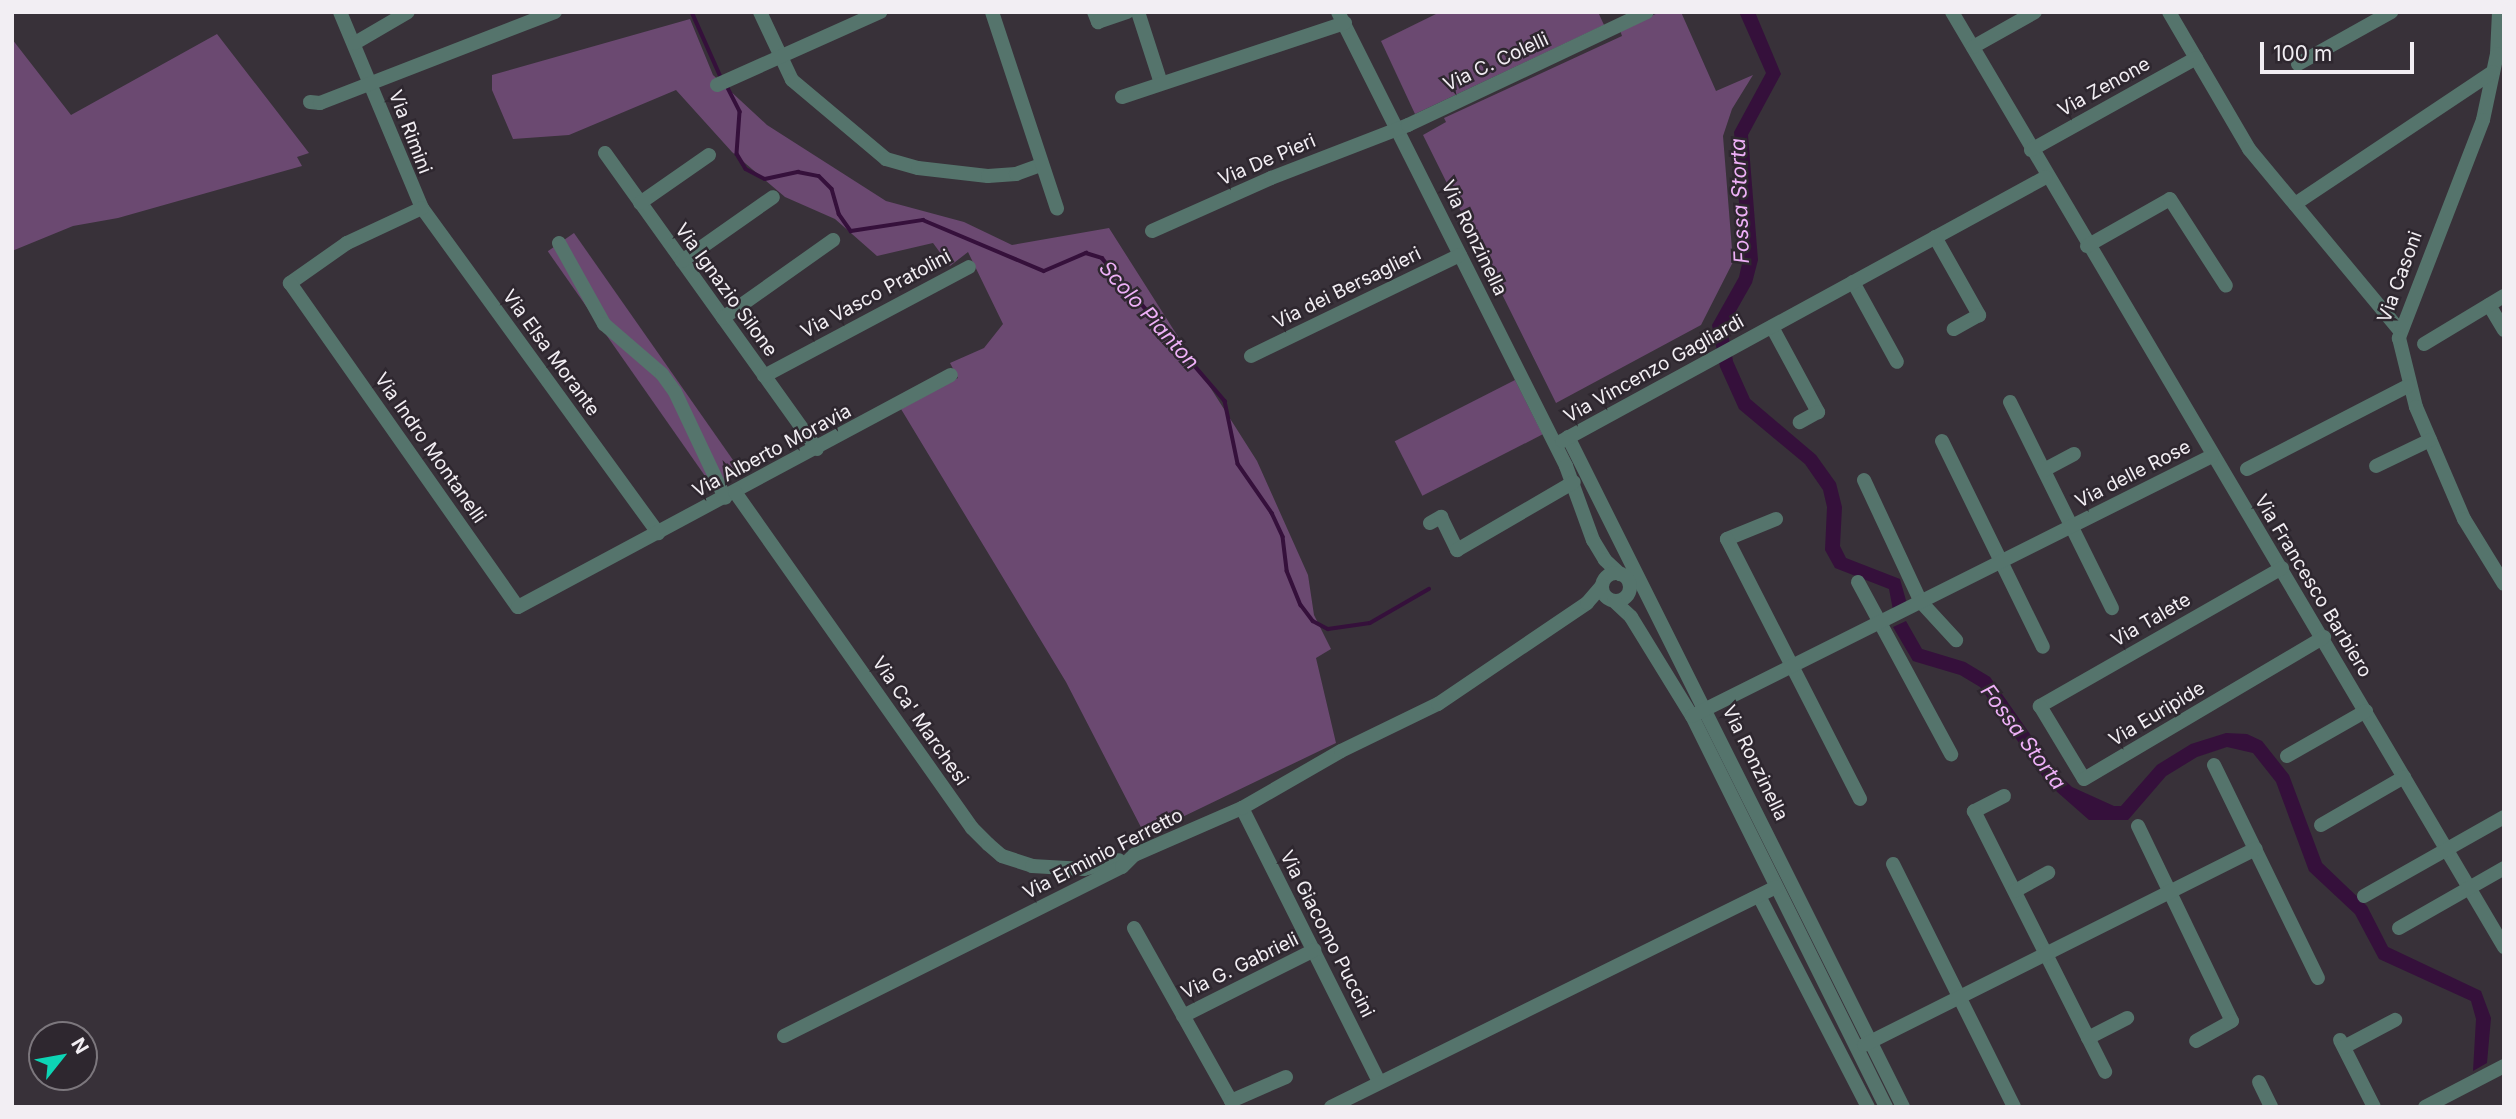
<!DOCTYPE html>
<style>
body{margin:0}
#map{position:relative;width:2516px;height:1119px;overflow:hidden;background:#383139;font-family:Inter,sans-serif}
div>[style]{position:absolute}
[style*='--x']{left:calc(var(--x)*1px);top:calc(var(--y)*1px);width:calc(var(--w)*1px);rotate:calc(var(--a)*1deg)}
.green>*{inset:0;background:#6b4971;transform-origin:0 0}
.water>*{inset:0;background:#35103b}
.stream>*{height:3.5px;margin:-1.75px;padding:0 1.75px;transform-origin:1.75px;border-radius:1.75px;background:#35103b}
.minor>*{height:14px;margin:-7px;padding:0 7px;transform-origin:7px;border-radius:7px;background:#55746c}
.minor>.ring{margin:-7px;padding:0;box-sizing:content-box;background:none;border:14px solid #55746c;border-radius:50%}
span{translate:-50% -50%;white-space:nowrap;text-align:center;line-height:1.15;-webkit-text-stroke:5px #2e272f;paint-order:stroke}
.street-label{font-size:19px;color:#f2eef3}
.water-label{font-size:21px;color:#eeb0f7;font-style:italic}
.frame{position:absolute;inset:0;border:14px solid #f2eef3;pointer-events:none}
.north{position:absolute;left:28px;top:1021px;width:70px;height:70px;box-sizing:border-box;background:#2e272f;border:2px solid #7c777d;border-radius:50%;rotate:59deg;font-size:19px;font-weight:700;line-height:28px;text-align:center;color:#f2eef3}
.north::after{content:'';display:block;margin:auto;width:24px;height:32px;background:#0dd5b5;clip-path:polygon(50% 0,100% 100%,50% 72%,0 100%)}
.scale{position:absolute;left:2260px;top:42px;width:154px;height:32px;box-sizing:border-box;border:4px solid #f2eef3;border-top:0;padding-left:9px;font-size:21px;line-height:24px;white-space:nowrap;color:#f2eef3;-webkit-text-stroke:5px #2e272f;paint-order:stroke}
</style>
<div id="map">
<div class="green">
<i style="clip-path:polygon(1440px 12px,1598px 12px,1604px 25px,1415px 114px,1381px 41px)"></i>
<i style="clip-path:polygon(1660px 12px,1681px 12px,1716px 91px,1753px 75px,1732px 109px,1723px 136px,1733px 262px,1701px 325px,1556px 403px,1423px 135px,1446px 122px,1444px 118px,1622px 36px,1620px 30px)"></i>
<i style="clip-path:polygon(690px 19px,713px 75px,767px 125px,886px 201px,964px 222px,1012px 245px,1109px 228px,1257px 461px,1308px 575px,1314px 615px,1331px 649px,1316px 658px,1336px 743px,1145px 835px,1066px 682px,901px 409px,958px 378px,950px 363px,984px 348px,1003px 324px,968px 252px,950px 266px,933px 243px,877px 256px,835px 219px,785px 197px,732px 152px,676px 90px,569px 135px,513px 139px,492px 90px,492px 75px)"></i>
<i style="clip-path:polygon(217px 34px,309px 153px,297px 157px,302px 166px,118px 218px,73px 226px,12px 251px,12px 39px,71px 115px)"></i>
<i style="left:574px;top:233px;width:290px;height:32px;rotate:55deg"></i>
<i style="left:1515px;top:380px;width:61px;height:135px;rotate:63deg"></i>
</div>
<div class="water">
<i style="clip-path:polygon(1739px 12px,1755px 12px,1781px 74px,1748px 135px,1758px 260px,1752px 283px,1727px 327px,1733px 361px,1750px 399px,1816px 455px,1836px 483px,1842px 507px,1840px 546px,1846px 558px,1900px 579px,1907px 604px,1893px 610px,1889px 589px,1835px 568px,1825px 550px,1827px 507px,1823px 490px,1805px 464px,1739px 409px,1720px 367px,1712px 325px,1739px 277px,1743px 259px,1734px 132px,1766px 73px)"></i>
<i style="clip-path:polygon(1906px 621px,1922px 649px,1965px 662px,1990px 677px,2058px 774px,2072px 787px,2114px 806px,2121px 806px,2157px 765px,2191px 744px,2226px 733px,2247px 734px,2262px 741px,2289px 775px,2322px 863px,2367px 906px,2388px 947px,2481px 991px,2491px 1018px,2487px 1063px,2473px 1071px,2476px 1019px,2471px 1001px,2379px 959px,2355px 914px,2309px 871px,2276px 782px,2253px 753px,2227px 747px,2197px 757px,2166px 776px,2128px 820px,2089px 820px,2047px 783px,1980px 687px,1960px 675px,1913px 661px,1893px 627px)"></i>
</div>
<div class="stream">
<i style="--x:692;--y:12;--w:71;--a:66"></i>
<i style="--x:726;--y:84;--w:31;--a:63"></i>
<i style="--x:740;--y:112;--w:42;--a:94.1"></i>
<i style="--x:737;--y:154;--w:17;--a:59"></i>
<i style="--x:746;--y:169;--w:21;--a:28"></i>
<i style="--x:765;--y:179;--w:34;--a:-12"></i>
<i style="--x:798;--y:172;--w:21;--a:11"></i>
<i style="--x:819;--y:176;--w:18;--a:45"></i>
<i style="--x:832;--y:189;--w:26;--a:74"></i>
<i style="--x:839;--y:214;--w:21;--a:55"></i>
<i style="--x:851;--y:231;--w:73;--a:-8.7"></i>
<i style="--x:923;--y:220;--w:131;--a:22.9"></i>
<i style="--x:1044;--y:271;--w:46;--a:-23.2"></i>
<i style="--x:1086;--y:253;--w:17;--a:17"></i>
<i style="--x:1102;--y:258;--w:189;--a:49.3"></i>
<i style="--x:1225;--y:401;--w:64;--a:78.3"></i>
<i style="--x:1238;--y:464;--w:60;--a:55.2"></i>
<i style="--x:1272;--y:513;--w:26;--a:65"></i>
<i style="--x:1283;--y:537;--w:34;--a:83"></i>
<i style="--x:1287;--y:571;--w:37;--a:68"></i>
<i style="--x:1301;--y:605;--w:20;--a:53"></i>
<i style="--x:1313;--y:621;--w:17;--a:28"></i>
<i style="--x:1328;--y:629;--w:42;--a:-8.1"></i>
<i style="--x:1370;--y:623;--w:68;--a:-30"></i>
</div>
<div class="minor">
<i style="--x:340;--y:12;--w:212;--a:67.3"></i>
<i style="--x:422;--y:208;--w:402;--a:54"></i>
<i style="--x:760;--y:12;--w:75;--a:64.8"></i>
<i style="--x:792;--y:80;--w:123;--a:40"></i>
<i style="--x:886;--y:159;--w:33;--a:16"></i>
<i style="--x:918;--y:168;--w:70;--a:6.5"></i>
<i style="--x:988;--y:176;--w:28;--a:-4"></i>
<i style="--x:1016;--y:174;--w:27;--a:-20"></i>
<i style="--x:992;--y:12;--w:207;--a:71.7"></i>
<i style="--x:1094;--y:12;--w:11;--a:68"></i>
<i style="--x:1098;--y:22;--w:31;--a:-19"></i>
<i style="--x:1138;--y:12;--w:75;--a:72.1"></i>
<i style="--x:1338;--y:12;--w:508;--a:63.33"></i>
<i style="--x:1566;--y:466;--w:79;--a:70"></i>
<i style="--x:1593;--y:540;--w:23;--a:59"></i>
<i style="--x:1605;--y:560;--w:21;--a:43"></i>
<i style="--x:1952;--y:12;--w:1086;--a:59.44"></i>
<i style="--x:2169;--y:12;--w:159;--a:59.7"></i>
<i style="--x:2249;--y:149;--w:236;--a:50.3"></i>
<i style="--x:2499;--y:12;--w:42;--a:92.7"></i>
<i style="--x:2497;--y:54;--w:67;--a:102"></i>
<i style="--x:2483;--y:120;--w:234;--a:111.1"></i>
<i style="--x:2399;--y:338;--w:71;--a:76.2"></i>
<i style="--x:2416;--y:407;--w:122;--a:66.8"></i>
<i style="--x:2464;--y:519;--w:76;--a:58.4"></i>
<i style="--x:355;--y:43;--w:61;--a:-30.3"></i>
<i style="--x:1973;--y:47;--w:71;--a:-29.4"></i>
<i style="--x:2298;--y:64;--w:107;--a:-29.2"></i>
<i style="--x:717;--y:85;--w:179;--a:-24.1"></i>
<i style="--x:1122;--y:97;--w:235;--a:-18.4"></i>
<i style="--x:310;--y:102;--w:10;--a:6"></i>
<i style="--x:320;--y:103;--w:252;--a:-21.2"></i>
<i style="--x:2031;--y:150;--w:189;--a:-29.1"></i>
<i style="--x:605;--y:153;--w:364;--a:54.4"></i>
<i style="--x:640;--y:203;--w:84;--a:-34.8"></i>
<i style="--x:2295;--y:204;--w:238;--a:-33.7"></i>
<i style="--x:422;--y:208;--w:83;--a:155"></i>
<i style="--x:347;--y:243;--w:70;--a:144.9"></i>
<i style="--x:290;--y:283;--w:396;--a:54.9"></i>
<i style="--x:518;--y:607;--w:491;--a:-28.2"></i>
<i style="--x:1152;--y:231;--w:130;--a:-24"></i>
<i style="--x:1271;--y:178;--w:147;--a:-21.1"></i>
<i style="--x:1408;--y:125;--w:264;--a:-25.3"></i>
<i style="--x:1935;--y:237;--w:90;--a:60.6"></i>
<i style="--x:1979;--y:315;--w:29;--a:151"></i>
<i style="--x:559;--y:243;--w:93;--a:60.9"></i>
<i style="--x:604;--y:324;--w:77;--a:40.8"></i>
<i style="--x:662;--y:374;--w:22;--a:54"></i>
<i style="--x:675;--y:392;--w:117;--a:64.7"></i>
<i style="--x:2087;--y:246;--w:95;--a:-29.5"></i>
<i style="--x:2170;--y:199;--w:103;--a:57.2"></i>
<i style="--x:682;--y:261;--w:111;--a:-35.1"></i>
<i style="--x:1853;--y:282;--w:91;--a:61.2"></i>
<i style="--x:2489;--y:305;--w:29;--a:59"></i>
<i style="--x:723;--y:318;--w:135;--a:-35.3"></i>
<i style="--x:1772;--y:327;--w:97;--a:61.6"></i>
<i style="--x:1818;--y:412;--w:21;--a:151"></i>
<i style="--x:2424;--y:344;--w:93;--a:-31"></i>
<i style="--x:1251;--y:356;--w:232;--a:-25.8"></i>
<i style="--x:764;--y:376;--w:232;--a:-28"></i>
<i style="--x:2010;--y:402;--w:230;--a:63.7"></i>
<i style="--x:1568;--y:437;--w:749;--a:63.43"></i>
<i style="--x:1562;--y:441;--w:551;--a:-28.61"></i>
<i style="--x:1942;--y:441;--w:229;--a:63.9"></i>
<i style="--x:2376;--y:466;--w:60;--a:-25.7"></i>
<i style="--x:2247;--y:469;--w:181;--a:-27.3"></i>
<i style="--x:2044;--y:470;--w:34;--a:-28"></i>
<i style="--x:1864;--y:480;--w:135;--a:65"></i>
<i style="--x:1921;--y:602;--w:52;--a:47.4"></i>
<i style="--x:735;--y:492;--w:411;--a:54.8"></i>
<i style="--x:972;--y:828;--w:23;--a:45"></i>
<i style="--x:988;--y:844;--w:18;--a:41"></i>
<i style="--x:1002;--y:856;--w:32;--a:18"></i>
<i style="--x:1032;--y:866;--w:52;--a:3.3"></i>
<i style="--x:1084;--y:869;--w:36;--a:-14"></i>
<i style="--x:1776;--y:519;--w:53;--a:157.8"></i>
<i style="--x:1727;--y:539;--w:292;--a:62.9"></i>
<i style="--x:1430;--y:523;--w:13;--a:-29"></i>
<i style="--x:1441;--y:517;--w:37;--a:64"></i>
<i style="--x:1457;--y:550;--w:135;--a:-30.2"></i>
<i style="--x:2282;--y:568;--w:279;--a:150.3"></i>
<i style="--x:2040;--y:706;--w:85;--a:58.9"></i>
<i style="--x:2084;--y:779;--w:279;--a:-30.6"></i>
<i class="ring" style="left:1602px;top:573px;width:14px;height:14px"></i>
<i style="--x:1858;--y:582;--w:196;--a:61.6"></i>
<i style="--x:1614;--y:601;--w:23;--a:43"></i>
<i style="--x:1631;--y:617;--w:116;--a:58.4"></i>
<i style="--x:1692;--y:716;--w:436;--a:63.6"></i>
<i style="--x:1692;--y:716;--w:581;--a:-26.57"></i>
<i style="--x:2287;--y:756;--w:91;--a:-29.7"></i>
<i style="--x:2214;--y:765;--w:237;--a:64"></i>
<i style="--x:2004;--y:796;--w:34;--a:153"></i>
<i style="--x:1974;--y:811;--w:292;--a:63.3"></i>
<i style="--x:1242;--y:808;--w:302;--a:63.4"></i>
<i style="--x:2321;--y:825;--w:96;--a:-30"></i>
<i style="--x:2138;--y:826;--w:216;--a:64.3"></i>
<i style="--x:2232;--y:1021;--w:41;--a:150.9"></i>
<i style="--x:1893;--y:864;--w:271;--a:63.5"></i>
<i style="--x:2015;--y:891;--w:38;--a:-29"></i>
<i style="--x:1759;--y:896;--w:237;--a:62.7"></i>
<i style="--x:2364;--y:896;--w:161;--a:-29.4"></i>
<i style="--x:1134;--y:928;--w:198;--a:60.7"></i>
<i style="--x:1231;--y:1101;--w:60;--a:-23.6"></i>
<i style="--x:2399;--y:928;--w:121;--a:-29.7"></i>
<i style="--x:1183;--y:1016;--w:147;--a:-26.7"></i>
<i style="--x:784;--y:1036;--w:378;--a:-26.6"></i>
<i style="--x:1122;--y:867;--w:17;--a:-45"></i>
<i style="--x:1134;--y:855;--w:118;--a:-23.5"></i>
<i style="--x:1242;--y:808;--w:114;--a:-29.9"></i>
<i style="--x:1341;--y:751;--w:108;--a:-25.9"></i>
<i style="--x:1438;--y:704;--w:180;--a:-34.1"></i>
<i style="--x:1587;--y:603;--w:23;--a:-49"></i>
<i style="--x:2088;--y:1038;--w:44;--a:-27.1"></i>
<i style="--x:2340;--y:1040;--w:75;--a:63.1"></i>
<i style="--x:1864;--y:1045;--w:438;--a:-26.6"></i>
<i style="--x:2344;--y:1047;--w:58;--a:-27.9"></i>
<i style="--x:2259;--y:1082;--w:28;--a:64"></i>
<i style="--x:1331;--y:1107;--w:496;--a:-26.3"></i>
<i style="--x:2425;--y:1107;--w:89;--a:-27.4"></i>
</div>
<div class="street-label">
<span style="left:1496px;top:62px;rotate:-25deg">Via C. Colelli</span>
<span style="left:2104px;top:87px;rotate:-29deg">Via Zenone</span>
<span style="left:410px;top:132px;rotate:69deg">Via Rimini</span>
<span style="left:1267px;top:160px;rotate:-23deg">Via De Pieri</span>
<span style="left:1474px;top:238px;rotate:64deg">Via Ronzinella</span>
<span style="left:2400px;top:277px;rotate:-70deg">Via Casoni</span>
<span style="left:1347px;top:288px;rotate:-26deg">Via dei Bersaglieri</span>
<span style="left:726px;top:290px;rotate:54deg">Via Ignazio Silone</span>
<span style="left:876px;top:294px;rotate:-28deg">Via Vasco Pratolini</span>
<span style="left:551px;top:353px;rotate:54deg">Via Elsa Morante</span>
<span style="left:1654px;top:369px;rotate:-29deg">Via Vincenzo Gagliardi</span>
<span style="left:430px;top:448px;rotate:55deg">Via Indro Montanelli</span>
<span style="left:772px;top:451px;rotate:-28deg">Via Alberto Moravia</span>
<span style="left:2133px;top:474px;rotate:-27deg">Via delle Rose</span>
<span style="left:2313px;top:586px;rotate:59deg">Via Francesco Barbiero</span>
<span style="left:2151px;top:620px;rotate:-30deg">Via Talete</span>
<span style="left:2157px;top:714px;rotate:-31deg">Via Euripide</span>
<span style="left:920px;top:721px;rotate:55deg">Via Ca' Marchesi</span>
<span style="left:1755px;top:763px;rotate:64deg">Via Ronzinella</span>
<span style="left:1103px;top:854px;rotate:-27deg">Via Erminio Ferretto</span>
<span style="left:1327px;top:934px;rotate:63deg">Via Giacomo Puccini</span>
<span style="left:1240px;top:966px;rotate:-26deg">Via G. Gabrieli</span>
</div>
<div class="water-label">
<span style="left:1740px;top:201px;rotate:-92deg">Fossa Storta</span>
<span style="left:1149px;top:315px;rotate:48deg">Scolo Pianton</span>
<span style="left:2023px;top:737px;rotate:53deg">Fossa Storta</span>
</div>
<div class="frame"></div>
<div class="north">N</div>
<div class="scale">100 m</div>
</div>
